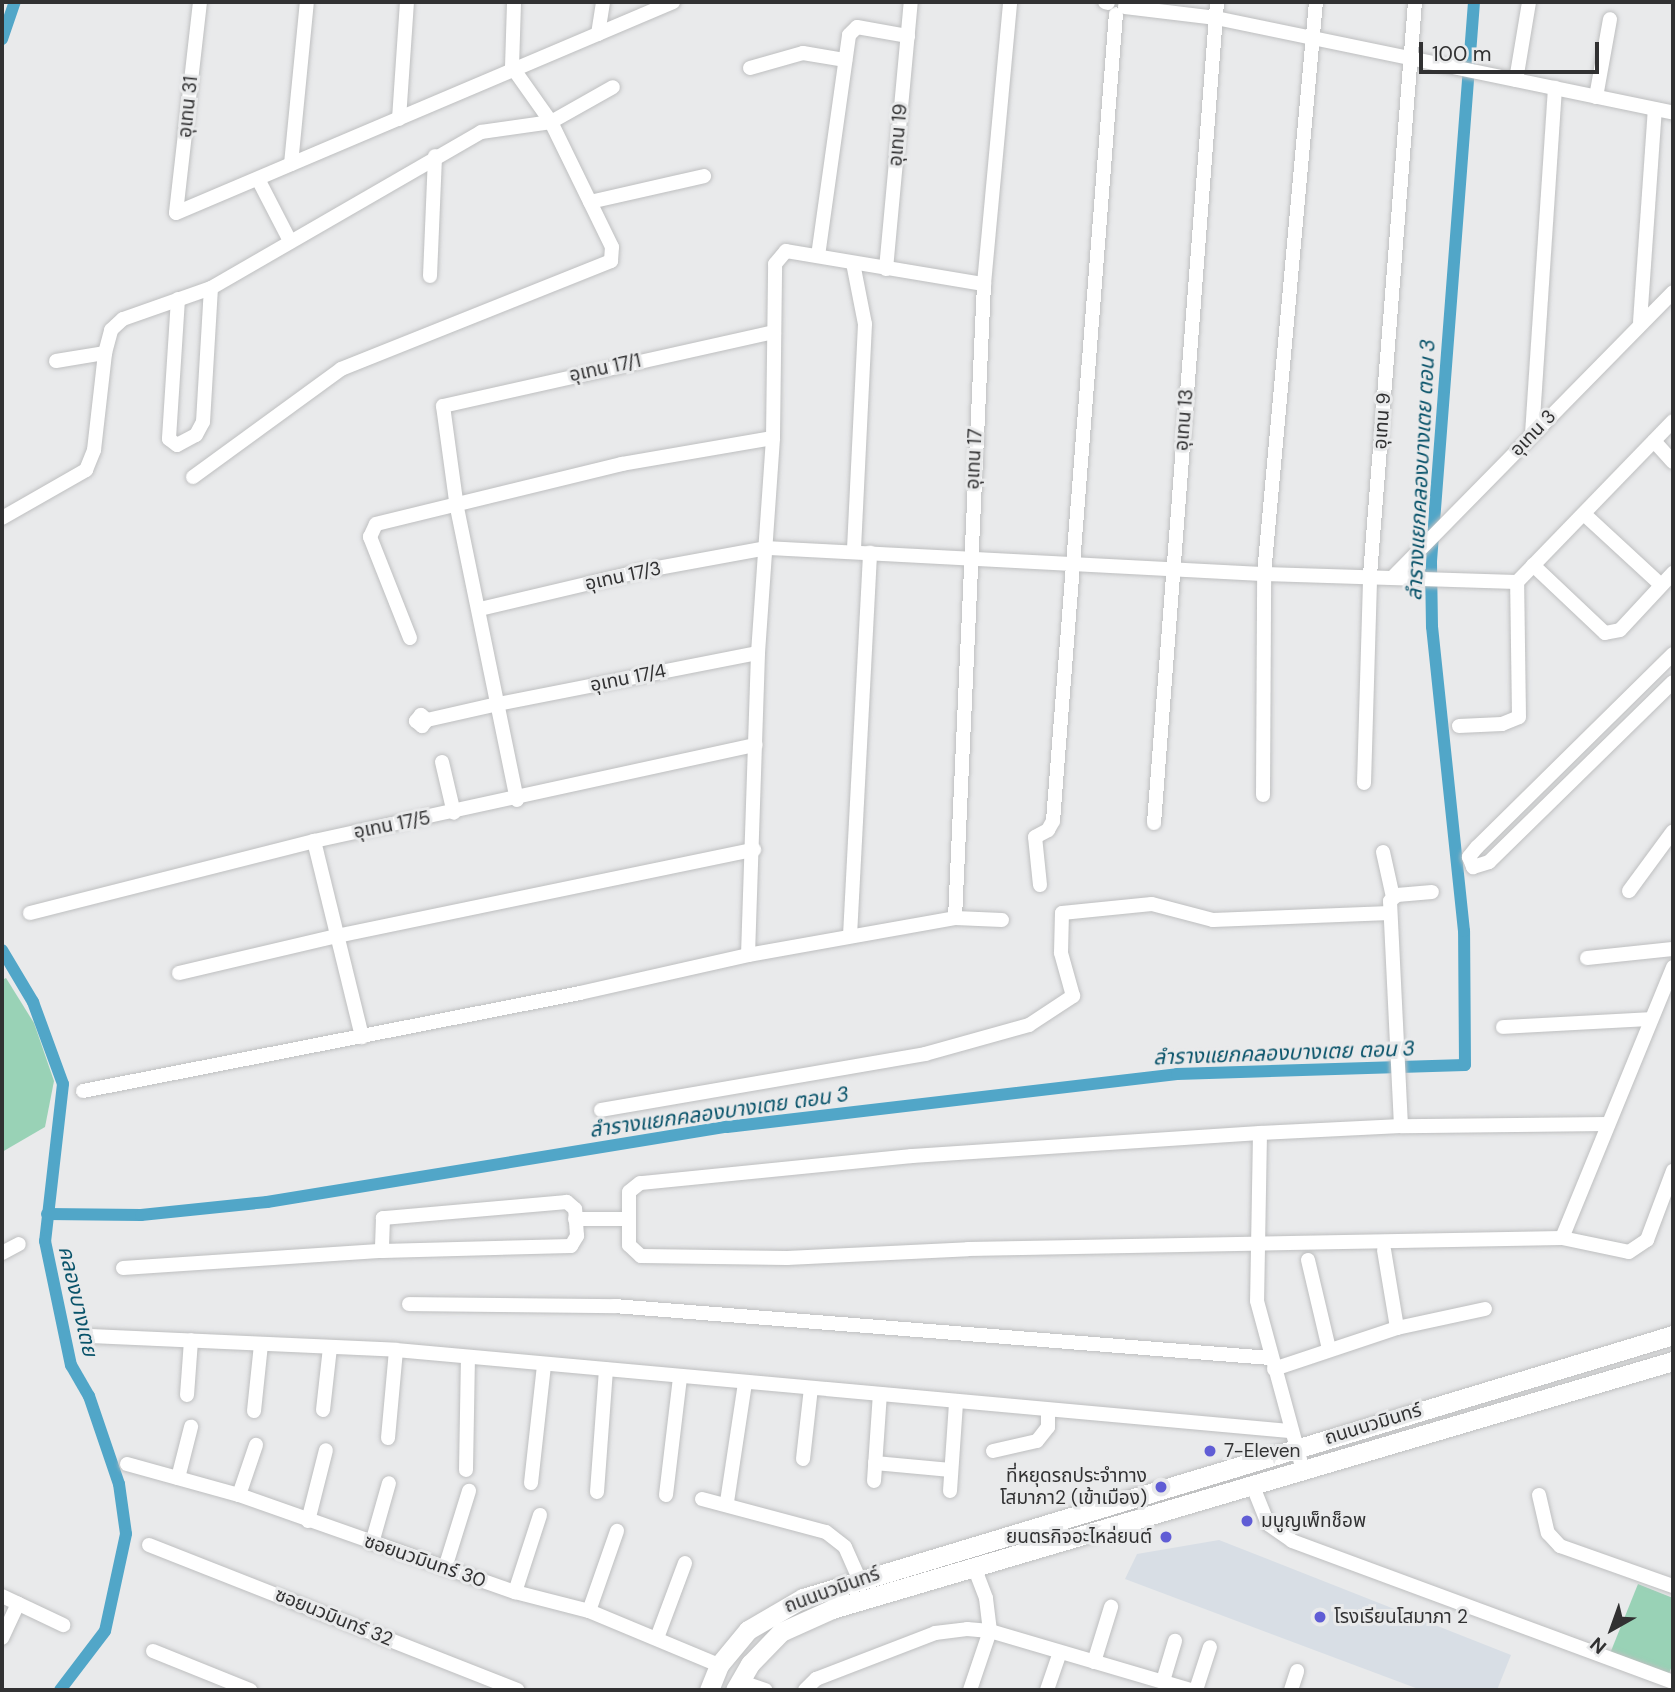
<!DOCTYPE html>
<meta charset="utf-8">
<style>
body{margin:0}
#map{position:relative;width:1675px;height:1692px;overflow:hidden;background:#e9eaeb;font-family:"DM Sans","Noto Sans Thai",sans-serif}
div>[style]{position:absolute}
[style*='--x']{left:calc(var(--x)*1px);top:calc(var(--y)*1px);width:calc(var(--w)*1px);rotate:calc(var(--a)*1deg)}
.built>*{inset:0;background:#d8dee5}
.green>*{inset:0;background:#99d2b6}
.canal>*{height:12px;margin:-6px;padding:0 6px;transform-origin:6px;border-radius:6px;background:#51a6c8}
.roads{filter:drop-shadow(0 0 2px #bebfc0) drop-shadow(0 0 2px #bebfc0)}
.street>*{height:14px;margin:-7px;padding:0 7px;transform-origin:7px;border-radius:7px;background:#fff}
.secondary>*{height:19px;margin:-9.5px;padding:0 9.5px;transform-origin:9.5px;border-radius:9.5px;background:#fff}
.dots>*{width:19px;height:19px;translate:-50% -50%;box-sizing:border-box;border:4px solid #e9eaeb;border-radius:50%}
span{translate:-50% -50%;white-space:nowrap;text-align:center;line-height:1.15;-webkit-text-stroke:6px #e9eaeb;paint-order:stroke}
.street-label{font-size:19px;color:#313132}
.poi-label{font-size:19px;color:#313132}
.left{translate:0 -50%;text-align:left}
.right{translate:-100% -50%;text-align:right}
.water-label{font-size:21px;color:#09536a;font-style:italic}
.frame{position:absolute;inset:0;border:4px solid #313132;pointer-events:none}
.north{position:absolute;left:1577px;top:1594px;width:70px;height:70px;-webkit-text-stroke:5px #e9eaeb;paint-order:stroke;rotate:220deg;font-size:19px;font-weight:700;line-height:28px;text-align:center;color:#313132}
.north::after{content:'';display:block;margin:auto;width:24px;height:32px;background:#313132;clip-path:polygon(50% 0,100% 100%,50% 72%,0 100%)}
.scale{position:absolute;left:1419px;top:42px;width:180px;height:32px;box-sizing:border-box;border:4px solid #313132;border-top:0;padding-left:9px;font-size:21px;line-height:24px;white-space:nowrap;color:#313132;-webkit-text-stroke:5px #e9eaeb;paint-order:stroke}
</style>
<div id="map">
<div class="built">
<i style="clip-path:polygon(1219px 1540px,1511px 1655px,1497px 1690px,1421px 1690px,1125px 1579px,1137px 1554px)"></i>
</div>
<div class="green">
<i style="clip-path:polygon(6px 978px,34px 1023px,54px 1081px,45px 1127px,2px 1152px,2px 980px)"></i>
<i style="clip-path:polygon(1638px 1584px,1673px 1598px,1673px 1663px,1667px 1679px,1609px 1656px)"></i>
</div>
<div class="canal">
<i style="--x:2;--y:39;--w:39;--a:-71"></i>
<i style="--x:2;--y:950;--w:61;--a:59.2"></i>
<i style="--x:33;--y:1002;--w:87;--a:69.9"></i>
<i style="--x:63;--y:1084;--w:158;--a:96.5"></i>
<i style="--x:45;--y:1241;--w:127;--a:78.2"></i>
<i style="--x:71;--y:1365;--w:36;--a:60"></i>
<i style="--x:89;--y:1396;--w:93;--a:71.2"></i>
<i style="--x:119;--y:1484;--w:50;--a:82"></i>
<i style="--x:126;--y:1534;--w:99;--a:102.2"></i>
<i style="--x:105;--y:1631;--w:74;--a:127.3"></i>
<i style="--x:47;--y:1214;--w:94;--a:0.6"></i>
<i style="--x:141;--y:1215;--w:127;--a:-5.9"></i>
<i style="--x:267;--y:1202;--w:466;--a:-9.3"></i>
<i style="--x:727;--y:1127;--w:453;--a:-6.7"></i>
<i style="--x:1177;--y:1074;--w:288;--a:-1.8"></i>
<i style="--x:1465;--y:1065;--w:134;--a:-90.4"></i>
<i style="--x:1464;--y:931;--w:306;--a:-96"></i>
<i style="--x:1432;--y:627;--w:66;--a:-90.9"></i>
<i style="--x:1431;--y:561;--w:561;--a:-85.6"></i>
</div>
<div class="roads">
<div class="street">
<i style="--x:200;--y:2;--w:212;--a:96.5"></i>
<i style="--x:176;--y:213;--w:540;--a:-23"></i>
<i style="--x:1105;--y:2;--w:3;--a:18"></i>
<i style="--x:1125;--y:7;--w:92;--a:6.9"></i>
<i style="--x:1216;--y:18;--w:467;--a:11.7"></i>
<i style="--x:598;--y:34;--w:32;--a:-81"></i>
<i style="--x:750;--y:68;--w:55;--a:-15.8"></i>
<i style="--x:803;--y:53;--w:43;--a:9.5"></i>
<i style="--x:1516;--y:80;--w:79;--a:-80.5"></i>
<i style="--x:1596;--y:97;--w:79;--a:-79.8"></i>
<i style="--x:399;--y:119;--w:117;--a:-86.1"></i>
<i style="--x:291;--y:164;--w:163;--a:-84.4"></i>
<i style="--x:259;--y:181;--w:68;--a:62.7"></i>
<i style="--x:590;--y:202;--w:117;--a:-12.8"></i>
<i style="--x:818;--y:256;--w:223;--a:-82"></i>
<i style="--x:849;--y:35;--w:11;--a:-45"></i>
<i style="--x:857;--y:27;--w:52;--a:10"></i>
<i style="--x:853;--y:263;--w:62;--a:78.9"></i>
<i style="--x:865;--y:324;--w:228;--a:92.8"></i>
<i style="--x:886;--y:269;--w:268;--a:-84.7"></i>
<i style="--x:430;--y:276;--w:120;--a:-87.6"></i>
<i style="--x:178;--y:299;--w:140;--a:93.7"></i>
<i style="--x:169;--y:439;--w:10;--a:37"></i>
<i style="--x:177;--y:445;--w:21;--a:-28"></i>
<i style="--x:196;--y:435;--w:15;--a:-62"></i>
<i style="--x:203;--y:422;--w:134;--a:-86.6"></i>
<i style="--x:1640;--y:322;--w:213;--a:-86"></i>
<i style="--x:56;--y:361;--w:50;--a:-9.3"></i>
<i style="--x:105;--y:353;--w:24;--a:-75"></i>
<i style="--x:111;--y:330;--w:16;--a:-43"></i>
<i style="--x:123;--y:319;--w:93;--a:-19.4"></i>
<i style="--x:211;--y:288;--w:312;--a:-30"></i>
<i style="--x:481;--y:132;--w:71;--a:-8.1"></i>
<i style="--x:551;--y:122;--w:71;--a:-29.4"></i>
<i style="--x:1532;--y:434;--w:347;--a:-86.2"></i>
<i style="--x:1654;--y:441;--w:28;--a:48"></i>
<i style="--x:193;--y:477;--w:183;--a:-36.1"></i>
<i style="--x:341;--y:369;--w:291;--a:-21.8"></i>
<i style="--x:611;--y:261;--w:14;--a:-86"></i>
<i style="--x:612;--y:247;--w:139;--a:-116"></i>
<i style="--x:551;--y:122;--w:67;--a:-125.3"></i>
<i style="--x:512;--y:67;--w:65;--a:-88.2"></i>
<i style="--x:1584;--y:514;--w:105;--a:42.7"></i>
<i style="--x:2;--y:518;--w:97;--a:-29.7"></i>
<i style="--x:86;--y:470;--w:22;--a:-68"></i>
<i style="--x:94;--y:450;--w:98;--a:-83.5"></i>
<i style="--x:1533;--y:565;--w:99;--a:43.4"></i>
<i style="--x:1605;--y:633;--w:15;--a:-11"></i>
<i style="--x:1620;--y:630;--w:78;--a:-47.1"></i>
<i style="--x:1394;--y:576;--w:398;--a:-45.5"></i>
<i style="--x:480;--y:609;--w:160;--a:-13.3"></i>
<i style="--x:636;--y:572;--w:133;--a:-10.4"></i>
<i style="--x:767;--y:548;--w:498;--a:3"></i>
<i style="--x:1264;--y:574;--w:253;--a:1.8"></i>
<i style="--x:410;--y:638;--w:109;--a:-111.6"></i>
<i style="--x:370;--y:537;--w:14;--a:-65"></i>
<i style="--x:376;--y:524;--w:253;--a:-13.7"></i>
<i style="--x:622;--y:464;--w:153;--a:-9.8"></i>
<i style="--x:1673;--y:654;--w:275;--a:135.4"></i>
<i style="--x:1477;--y:847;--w:13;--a:129"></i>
<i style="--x:1469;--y:857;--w:11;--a:68"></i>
<i style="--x:1473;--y:867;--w:17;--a:-17"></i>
<i style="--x:1489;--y:862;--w:257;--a:-44.4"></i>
<i style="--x:427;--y:720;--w:8;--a:-140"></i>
<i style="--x:421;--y:715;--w:8;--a:130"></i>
<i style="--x:416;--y:721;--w:8;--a:40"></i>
<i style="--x:422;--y:726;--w:8;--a:-50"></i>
<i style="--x:427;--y:720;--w:73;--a:-12.7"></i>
<i style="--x:498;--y:704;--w:265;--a:-11.1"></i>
<i style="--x:1459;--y:726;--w:43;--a:-2.7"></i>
<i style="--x:1502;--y:724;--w:18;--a:-22"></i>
<i style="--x:1519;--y:717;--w:135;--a:-90.8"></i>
<i style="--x:1517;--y:582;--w:224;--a:-45.9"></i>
<i style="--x:442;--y:762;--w:52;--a:76.8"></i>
<i style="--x:1364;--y:783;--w:208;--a:-88.3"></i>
<i style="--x:1370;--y:575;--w:575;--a:-85.51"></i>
<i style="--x:1263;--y:795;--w:221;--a:-89.7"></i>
<i style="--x:1264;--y:574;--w:574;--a:-84.81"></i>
<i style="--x:517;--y:800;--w:298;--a:-101.6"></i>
<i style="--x:457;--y:508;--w:103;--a:-97.8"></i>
<i style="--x:443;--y:406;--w:339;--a:-12.6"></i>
<i style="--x:1154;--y:823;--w:823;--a:-85.61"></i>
<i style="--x:314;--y:841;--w:202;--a:76.2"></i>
<i style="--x:1383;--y:852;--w:46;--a:77.5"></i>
<i style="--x:1040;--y:885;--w:48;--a:-95.9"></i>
<i style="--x:1035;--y:837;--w:15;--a:-28"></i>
<i style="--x:1048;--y:830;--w:10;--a:-61"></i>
<i style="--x:1053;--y:821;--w:809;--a:-85.54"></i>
<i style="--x:1629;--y:891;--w:74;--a:-53.7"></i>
<i style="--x:30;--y:913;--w:293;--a:-14.2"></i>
<i style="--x:314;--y:841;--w:452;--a:-12.3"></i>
<i style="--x:955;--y:918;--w:635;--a:-87.38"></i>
<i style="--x:984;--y:284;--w:283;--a:-84.7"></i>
<i style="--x:850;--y:936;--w:384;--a:-87"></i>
<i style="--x:748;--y:955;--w:302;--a:-88.1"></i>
<i style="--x:758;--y:653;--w:216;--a:-86"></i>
<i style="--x:773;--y:438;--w:174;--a:-89.3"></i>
<i style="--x:775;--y:264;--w:17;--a:-50"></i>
<i style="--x:786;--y:251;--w:201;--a:9.5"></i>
<i style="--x:1587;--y:958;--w:86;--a:-6"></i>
<i style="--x:179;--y:973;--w:162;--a:-13.2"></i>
<i style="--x:337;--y:936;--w:426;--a:-11.7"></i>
<i style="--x:1503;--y:1027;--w:148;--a:-3.1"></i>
<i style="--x:83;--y:1091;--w:507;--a:-11.15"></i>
<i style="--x:580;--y:993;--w:172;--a:-12.7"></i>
<i style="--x:748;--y:955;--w:210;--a:-10.1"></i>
<i style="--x:955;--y:918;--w:47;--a:2.4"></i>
<i style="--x:601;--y:1110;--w:329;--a:-9.8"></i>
<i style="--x:925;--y:1054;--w:108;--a:-15.6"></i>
<i style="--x:1029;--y:1025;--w:53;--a:-33.4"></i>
<i style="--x:1073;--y:996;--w:45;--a:-105.6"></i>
<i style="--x:1061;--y:953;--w:40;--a:-88.6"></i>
<i style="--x:1062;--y:913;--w:90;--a:-5.7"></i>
<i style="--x:1152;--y:904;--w:63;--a:14.7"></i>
<i style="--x:1213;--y:920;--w:177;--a:-2.3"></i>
<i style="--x:1608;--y:1124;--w:207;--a:179.4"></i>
<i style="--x:1401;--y:1126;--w:141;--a:177.2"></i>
<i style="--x:1260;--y:1133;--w:349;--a:176.2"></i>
<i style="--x:912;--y:1156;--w:273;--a:174.3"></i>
<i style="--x:640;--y:1183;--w:14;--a:141"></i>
<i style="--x:629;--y:1192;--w:53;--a:90"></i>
<i style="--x:629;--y:1245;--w:16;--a:43"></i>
<i style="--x:641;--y:1256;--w:146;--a:0.8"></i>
<i style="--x:787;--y:1258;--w:181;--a:-2.8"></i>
<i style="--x:968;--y:1249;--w:594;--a:-1.06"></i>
<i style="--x:1562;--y:1238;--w:68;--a:11.8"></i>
<i style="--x:1629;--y:1252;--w:22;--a:-34"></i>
<i style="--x:1647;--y:1240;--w:74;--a:-69.4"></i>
<i style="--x:1401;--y:1126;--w:225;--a:-92.8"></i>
<i style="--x:1390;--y:901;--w:9;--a:-41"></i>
<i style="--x:1397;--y:895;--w:35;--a:-5"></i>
<i style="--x:1260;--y:1133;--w:168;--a:91"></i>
<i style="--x:1257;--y:1301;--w:175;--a:74.8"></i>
<i style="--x:575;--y:1219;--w:53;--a:0"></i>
<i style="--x:1562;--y:1238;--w:293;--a:-67.7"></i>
<i style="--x:1384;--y:1250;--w:79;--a:80.5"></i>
<i style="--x:2;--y:1253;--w:19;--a:-28"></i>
<i style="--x:1308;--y:1260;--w:91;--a:76.7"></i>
<i style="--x:123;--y:1268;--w:260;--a:-3.8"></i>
<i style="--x:382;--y:1251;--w:189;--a:-1.5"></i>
<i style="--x:571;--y:1246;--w:12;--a:-59"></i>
<i style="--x:577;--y:1236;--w:27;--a:-94"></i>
<i style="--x:575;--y:1209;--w:11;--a:-139"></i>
<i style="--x:567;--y:1202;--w:185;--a:175"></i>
<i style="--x:383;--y:1218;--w:33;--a:92"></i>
<i style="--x:409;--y:1304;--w:205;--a:0.6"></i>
<i style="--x:614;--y:1306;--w:658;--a:4.53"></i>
<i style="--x:92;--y:1336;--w:304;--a:2.6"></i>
<i style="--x:396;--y:1350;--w:897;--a:5.18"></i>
<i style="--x:1274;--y:1369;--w:130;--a:-18.4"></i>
<i style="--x:1397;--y:1328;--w:90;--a:-12.2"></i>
<i style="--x:187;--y:1395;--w:55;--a:-85.8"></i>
<i style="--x:323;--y:1410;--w:62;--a:-83.6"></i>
<i style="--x:254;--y:1411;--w:67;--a:-84"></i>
<i style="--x:388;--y:1438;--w:88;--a:-84.8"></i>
<i style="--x:993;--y:1451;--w:45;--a:-12.8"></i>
<i style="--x:1037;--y:1441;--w:18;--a:-52"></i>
<i style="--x:1048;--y:1427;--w:16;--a:-90"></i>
<i style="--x:803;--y:1459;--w:71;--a:-83.6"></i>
<i style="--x:875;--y:1463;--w:76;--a:5.3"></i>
<i style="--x:127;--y:1464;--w:116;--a:15.5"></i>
<i style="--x:239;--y:1495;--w:293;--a:19.4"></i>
<i style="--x:515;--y:1592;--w:76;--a:14.4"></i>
<i style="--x:589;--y:1611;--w:141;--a:22.6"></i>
<i style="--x:466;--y:1470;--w:113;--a:-89"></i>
<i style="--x:178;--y:1478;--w:53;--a:-75.7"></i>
<i style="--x:874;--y:1481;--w:87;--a:-86.1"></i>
<i style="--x:531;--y:1483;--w:119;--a:-83.7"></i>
<i style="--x:1252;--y:1484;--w:43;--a:68.2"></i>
<i style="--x:1268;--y:1524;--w:29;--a:35"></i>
<i style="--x:1292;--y:1541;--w:406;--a:20.3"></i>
<i style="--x:950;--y:1491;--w:88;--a:-86.1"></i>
<i style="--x:597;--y:1492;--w:123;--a:-85.8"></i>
<i style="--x:239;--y:1495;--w:53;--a:-71.2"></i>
<i style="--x:666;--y:1495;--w:118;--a:-83.2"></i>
<i style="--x:1539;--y:1495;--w:39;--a:77"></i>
<i style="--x:1548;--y:1533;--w:18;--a:47"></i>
<i style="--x:1560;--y:1546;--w:120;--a:19.5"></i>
<i style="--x:702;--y:1499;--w:128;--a:14.9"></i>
<i style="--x:826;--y:1532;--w:24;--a:38"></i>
<i style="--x:845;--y:1547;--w:34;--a:66"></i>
<i style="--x:727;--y:1502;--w:120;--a:-81.4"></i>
<i style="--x:308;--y:1521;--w:73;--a:-75.8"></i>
<i style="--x:372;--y:1543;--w:62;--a:-74.2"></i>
<i style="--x:149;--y:1545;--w:396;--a:21.5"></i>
<i style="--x:445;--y:1568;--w:81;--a:-72.7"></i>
<i style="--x:515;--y:1592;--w:81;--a:-72"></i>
<i style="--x:2;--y:1596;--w:68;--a:25.4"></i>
<i style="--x:589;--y:1611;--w:85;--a:-70.7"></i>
<i style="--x:2;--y:1638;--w:38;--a:-65"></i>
<i style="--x:657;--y:1638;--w:80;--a:-69.5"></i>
<i style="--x:153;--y:1651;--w:105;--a:21.9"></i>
<i style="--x:1094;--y:1662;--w:58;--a:-72.8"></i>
<i style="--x:739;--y:1681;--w:28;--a:19"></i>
<i style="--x:1163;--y:1681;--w:42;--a:-73.3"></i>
<i style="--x:805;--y:1690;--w:16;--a:-45"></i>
<i style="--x:816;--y:1679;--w:128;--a:-21.1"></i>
<i style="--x:935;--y:1633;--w:32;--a:-7"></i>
<i style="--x:967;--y:1629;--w:23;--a:5"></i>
<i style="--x:990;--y:1631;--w:209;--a:16.4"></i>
<i style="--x:970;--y:1690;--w:62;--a:-71.3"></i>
<i style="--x:990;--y:1631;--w:33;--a:-97"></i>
<i style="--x:986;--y:1598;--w:34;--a:-111"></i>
<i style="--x:1047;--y:1690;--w:40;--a:-71.1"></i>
<i style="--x:1196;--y:1690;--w:45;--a:-72"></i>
<i style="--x:1291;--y:1690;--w:20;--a:-72"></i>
</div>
<div class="secondary">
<i style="--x:709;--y:1690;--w:27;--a:-68"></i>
<i style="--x:719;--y:1665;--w:45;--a:-50.4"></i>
<i style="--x:748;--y:1630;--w:64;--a:-30.2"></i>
<i style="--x:803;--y:1598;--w:909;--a:-16.82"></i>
<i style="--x:735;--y:1690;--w:30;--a:-60"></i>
<i style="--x:750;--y:1664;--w:45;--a:-45.9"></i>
<i style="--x:781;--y:1632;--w:56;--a:-24.3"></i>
<i style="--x:832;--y:1609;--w:877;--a:-16.43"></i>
</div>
</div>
<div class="dots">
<i style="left:1210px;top:1451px;background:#605dd5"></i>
<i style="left:1161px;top:1487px;background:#605dd5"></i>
<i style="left:1247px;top:1521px;background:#605dd5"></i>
<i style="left:1166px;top:1537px;background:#605dd5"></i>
<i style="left:1320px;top:1617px;background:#605dd5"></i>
</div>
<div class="street-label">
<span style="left:188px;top:107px;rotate:-84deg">อุเทน 31</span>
<span style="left:898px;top:135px;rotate:-85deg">อุเทน 19</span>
<span style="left:605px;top:368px;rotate:-12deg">อุเทน 17/1</span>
<span style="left:1184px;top:420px;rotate:-85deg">อุเทน 13</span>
<span style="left:1382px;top:421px;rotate:-86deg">อุเทน 9</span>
<span style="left:1533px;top:433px;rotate:-46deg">อุเทน 3</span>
<span style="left:974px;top:459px;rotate:-87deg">อุเทน 17</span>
<span style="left:623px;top:576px;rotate:-12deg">อุเทน 17/3</span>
<span style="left:628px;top:678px;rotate:-11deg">อุเทน 17/4</span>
<span style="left:392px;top:825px;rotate:-11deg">อุเทน 17/5</span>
<span style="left:1373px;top:1424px;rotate:-17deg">ถนนนวมินทร์</span>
<span style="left:425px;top:1561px;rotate:19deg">ซอยนวมินทร์ 30</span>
<span style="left:832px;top:1590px;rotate:-20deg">ถนนนวมินทร์</span>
<span style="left:334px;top:1617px;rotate:22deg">ซอยนวมินทร์ 32</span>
</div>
<div class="poi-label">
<span class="left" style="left:1224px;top:1451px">7-Eleven</span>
<span class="right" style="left:1147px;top:1487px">ที่หยุดรถประจำทาง<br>โสมาภา2 (เข้าเมือง)</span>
<span class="left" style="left:1261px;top:1521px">มนูญเพ็ทช็อพ</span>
<span class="right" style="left:1152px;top:1537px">ยนตรกิจอะไหล่ยนต์</span>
<span class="left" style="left:1334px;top:1617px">โรงเรียนโสมาภา 2</span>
</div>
<div class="water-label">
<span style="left:1421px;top:470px;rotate:-87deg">ลำรางแยกคลองบางเตย ตอน 3</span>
<span style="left:1284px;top:1053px;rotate:-2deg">ลำรางแยกคลองบางเตย ตอน 3</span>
<span style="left:719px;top:1112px;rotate:-8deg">ลำรางแยกคลองบางเตย ตอน 3</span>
<span style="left:78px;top:1301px;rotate:77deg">คลองบางเตย</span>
</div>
<div class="frame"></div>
<div class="north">N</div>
<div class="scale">100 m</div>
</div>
